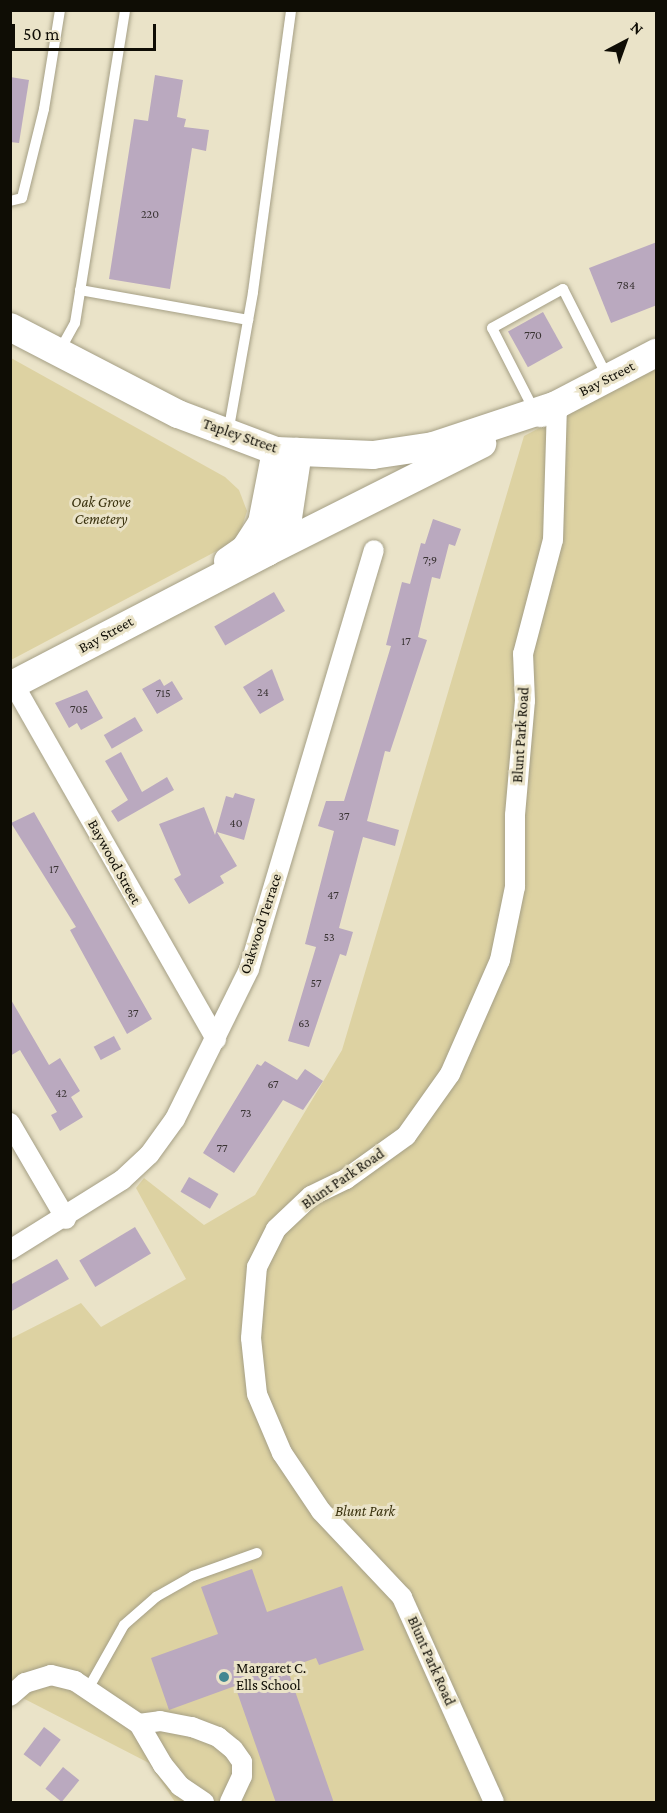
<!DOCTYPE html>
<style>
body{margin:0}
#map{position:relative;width:667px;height:1813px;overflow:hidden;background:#eae3c8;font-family:"Crimson Pro",serif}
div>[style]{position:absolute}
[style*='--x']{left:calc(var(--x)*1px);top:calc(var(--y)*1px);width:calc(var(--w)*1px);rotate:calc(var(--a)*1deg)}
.green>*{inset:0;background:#ddd2a2}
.building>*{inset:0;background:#baa9bf;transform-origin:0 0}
.roads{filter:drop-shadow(0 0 2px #a59f85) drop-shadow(0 0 2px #a59f85)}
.lane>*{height:10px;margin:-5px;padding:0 5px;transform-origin:5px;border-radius:5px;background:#fff}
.street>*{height:20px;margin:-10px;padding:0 10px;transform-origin:10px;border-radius:10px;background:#fff}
.secondary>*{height:28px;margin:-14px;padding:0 14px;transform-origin:14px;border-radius:14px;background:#fff}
.dots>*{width:16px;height:16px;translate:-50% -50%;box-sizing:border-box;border:3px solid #eae3c8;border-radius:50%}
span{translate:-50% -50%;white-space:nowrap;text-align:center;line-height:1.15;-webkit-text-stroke:6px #eae3c8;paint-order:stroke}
.number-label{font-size:12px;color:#3a3434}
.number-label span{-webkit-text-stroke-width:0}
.street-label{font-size:15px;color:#0f0d05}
.park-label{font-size:15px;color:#3a320e;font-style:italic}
.poi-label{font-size:15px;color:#0f0d05}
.left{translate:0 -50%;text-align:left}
.frame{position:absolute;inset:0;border:12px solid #0f0d05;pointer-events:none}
.north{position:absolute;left:595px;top:12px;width:60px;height:60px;-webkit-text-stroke:4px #eae3c8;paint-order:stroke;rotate:41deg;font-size:16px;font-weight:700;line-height:24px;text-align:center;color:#0f0d05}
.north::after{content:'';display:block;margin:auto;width:21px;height:27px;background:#0f0d05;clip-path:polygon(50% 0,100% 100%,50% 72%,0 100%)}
.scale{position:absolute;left:12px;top:24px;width:144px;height:27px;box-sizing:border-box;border:3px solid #0f0d05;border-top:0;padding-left:8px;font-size:18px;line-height:21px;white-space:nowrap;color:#0f0d05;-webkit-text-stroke:4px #eae3c8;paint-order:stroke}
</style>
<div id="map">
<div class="green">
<i style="clip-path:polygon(11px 358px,225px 477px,239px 490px,247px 511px,239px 536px,228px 545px,11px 660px)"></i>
<i style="clip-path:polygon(656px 367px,656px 1802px,175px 1802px,149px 1763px,11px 1692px,10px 1339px,81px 1303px,101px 1327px,186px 1279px,136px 1188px,144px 1178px,204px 1225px,255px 1195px,342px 1050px,524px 436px)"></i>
</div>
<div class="building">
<i style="clip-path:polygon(155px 75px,183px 80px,177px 117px,186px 119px,184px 127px,209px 130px,206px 151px,192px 148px,170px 289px,109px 279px,134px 119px,148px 121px)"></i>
<i style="clip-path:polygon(10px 77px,29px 80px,19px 143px,10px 142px)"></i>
<i style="clip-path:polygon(657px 242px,657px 305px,611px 323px,589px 268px)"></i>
<i style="left:543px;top:312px;width:41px;height:40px;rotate:61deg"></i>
<i style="clip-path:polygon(433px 519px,461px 529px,455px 546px,449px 544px,440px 579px,432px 577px,418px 637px,427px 640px,390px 752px,385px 751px,367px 821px,399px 830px,395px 846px,363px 837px,339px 928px,353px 932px,346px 956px,340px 954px,309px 1047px,288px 1041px,316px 947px,305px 944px,334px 831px,318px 826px,326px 801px,344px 801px,391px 646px,386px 645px,402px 582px,410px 584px,421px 543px,425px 544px)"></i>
<i style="left:274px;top:592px;width:22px;height:69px;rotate:60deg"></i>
<i style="clip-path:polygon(272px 669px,284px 700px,260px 714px,243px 687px)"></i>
<i style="clip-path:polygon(160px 679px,164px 686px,172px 681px,183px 699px,157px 714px,142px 689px)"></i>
<i style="clip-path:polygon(87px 690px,103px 718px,81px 730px,77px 723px,69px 728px,55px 703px)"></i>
<i style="left:135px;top:717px;width:16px;height:36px;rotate:60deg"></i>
<i style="clip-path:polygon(121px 752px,142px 792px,167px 777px,174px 790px,118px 822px,111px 811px,128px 800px,105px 761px)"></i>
<i style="clip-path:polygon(235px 793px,255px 799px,244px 840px,217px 832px,237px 866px,220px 876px,224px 883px,189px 904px,174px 879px,181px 875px,159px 824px,204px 807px,215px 835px,226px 796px,233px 798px)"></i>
<i style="clip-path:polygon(34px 812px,152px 1019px,127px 1034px,70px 930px,76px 927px,11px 823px)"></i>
<i style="clip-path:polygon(10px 998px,49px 1065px,60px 1058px,80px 1091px,71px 1097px,83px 1117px,60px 1131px,51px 1115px,57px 1112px,20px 1050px,10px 1056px)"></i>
<i style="left:114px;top:1036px;width:15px;height:23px;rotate:62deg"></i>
<i style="clip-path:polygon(265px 1061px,297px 1080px,305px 1069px,323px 1081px,303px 1110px,283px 1100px,234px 1173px,203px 1153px,257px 1064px,261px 1066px)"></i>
<i style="left:189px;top:1177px;width:34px;height:17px;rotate:30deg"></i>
<i style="left:135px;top:1227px;width:31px;height:65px;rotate:59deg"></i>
<i style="clip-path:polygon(57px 1259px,69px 1279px,10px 1312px,10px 1285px)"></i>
<i style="clip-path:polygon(252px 1569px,267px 1612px,342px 1586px,364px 1650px,319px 1665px,316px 1658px,287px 1668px,334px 1803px,276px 1803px,235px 1686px,169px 1710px,151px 1658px,218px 1634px,201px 1587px)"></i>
<i style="left:44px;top:1727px;width:21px;height:34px;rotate:37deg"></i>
<i style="left:63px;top:1767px;width:21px;height:28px;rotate:39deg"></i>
</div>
<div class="roads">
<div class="lane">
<i style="--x:10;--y:201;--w:12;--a:-14"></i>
<i style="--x:22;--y:198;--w:92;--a:-76.1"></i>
<i style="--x:44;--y:109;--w:100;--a:-80.8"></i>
<i style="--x:80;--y:290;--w:171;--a:10.1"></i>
<i style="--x:60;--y:350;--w:31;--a:-61"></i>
<i style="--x:75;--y:323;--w:317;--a:-80.9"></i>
<i style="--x:535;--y:412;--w:94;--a:-117.1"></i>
<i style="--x:492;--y:328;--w:81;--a:-28.8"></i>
<i style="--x:563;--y:289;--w:100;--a:63.2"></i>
<i style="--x:228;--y:433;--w:143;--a:-79.9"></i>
<i style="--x:253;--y:292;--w:285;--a:-82.3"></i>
<i style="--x:88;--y:1689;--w:73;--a:-60.6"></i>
<i style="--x:124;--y:1625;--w:43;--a:-41.2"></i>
<i style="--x:156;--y:1597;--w:43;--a:-29.6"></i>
<i style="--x:193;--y:1576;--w:68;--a:-19.8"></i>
</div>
<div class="street">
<i style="--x:14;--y:685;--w:408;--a:60.3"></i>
<i style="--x:10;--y:1123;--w:111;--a:59.7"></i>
<i style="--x:10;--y:1250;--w:132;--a:-32"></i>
<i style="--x:122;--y:1180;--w:37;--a:-43"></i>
<i style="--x:149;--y:1155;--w:44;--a:-54.2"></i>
<i style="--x:175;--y:1119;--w:167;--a:-63.7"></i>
<i style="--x:249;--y:969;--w:437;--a:-73.4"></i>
<i style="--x:10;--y:1696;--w:20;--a:-41"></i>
<i style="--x:25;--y:1683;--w:27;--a:-17"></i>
<i style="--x:51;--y:1675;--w:25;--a:14"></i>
<i style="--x:75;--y:1681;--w:77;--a:33.9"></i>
<i style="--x:139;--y:1724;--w:48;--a:59.7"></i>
<i style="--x:163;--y:1765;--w:27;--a:51"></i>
<i style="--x:180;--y:1786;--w:29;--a:34"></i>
<i style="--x:139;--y:1724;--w:21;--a:-8"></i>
<i style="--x:160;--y:1721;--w:33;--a:11"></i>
<i style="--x:192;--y:1727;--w:28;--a:21"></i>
<i style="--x:218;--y:1737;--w:19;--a:39"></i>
<i style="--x:233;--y:1749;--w:16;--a:55"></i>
<i style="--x:242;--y:1762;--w:14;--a:90"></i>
<i style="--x:242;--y:1776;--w:29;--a:115"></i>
<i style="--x:494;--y:1802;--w:225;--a:-114.2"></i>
<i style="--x:402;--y:1597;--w:118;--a:-133.3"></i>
<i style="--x:321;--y:1511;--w:70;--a:-123.9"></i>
<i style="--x:282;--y:1453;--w:64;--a:-113"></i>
<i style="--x:257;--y:1394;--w:56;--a:-96.1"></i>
<i style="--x:251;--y:1338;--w:71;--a:-85.2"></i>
<i style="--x:257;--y:1267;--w:42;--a:-63.4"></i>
<i style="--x:276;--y:1229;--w:48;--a:-43.3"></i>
<i style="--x:311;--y:1196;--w:39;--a:-26"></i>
<i style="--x:346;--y:1179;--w:74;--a:-35.6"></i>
<i style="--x:406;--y:1136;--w:76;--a:-54.6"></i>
<i style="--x:450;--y:1074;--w:124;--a:-66.3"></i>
<i style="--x:500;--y:960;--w:75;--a:-78.4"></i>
<i style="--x:515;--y:887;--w:72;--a:-90"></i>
<i style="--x:515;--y:815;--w:114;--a:-85"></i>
<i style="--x:525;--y:701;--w:47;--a:-92.4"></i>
<i style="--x:523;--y:654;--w:118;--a:-75.3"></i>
<i style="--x:553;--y:540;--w:135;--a:-88.3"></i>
</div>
<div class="secondary">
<i style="--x:10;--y:327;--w:189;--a:27.4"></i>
<i style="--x:178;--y:414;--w:105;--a:20.7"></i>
<i style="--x:276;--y:451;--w:97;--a:2.4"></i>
<i style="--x:373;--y:455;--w:61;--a:-8.5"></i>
<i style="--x:433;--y:446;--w:131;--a:-18.3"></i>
<i style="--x:541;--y:413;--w:130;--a:-27.6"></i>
<i style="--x:267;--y:552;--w:241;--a:-26.7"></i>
<i style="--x:228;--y:561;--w:21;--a:-35"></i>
<i style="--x:245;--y:549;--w:31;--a:-57"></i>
<i style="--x:262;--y:523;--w:73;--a:-79"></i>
<i style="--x:10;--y:686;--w:290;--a:-27.5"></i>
<i style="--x:267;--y:552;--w:28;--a:-48"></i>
<i style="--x:286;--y:531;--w:80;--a:-81.4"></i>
</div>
</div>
<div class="dots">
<i style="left:224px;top:1677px;background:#418791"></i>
</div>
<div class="number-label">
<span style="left:150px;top:215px">220</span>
<span style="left:626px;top:286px">784</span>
<span style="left:533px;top:336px">770</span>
<span style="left:430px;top:561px">7;9</span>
<span style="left:406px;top:642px">17</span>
<span style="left:263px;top:693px">24</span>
<span style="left:163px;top:694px">715</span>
<span style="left:79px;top:710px">705</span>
<span style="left:344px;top:817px">37</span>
<span style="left:236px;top:824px">40</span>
<span style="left:54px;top:870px">17</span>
<span style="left:333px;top:896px">47</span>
<span style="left:329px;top:938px">53</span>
<span style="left:316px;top:984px">57</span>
<span style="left:133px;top:1014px">37</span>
<span style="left:304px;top:1024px">63</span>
<span style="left:273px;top:1085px">67</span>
<span style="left:61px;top:1094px">42</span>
<span style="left:246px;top:1114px">73</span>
<span style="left:222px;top:1149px">77</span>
</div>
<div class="street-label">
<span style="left:607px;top:379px;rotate:-27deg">Bay Street</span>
<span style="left:240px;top:436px;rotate:19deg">Tapley Street</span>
<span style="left:106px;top:635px;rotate:-29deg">Bay Street</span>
<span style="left:521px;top:735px;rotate:-86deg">Blunt Park Road</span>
<span style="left:114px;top:862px;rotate:61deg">Baywood Street</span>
<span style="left:261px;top:924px;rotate:-72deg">Oakwood Terrace</span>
<span style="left:343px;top:1179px;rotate:-34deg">Blunt Park Road</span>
<span style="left:431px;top:1661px;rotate:66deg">Blunt Park Road</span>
</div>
<div class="park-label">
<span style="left:101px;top:511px">Oak Grove<br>Cemetery</span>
<span style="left:365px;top:1512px">Blunt Park</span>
</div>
<div class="poi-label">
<span class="left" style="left:236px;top:1677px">Margaret C.<br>Ells School</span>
</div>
<div class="frame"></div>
<div class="north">N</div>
<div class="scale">50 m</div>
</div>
